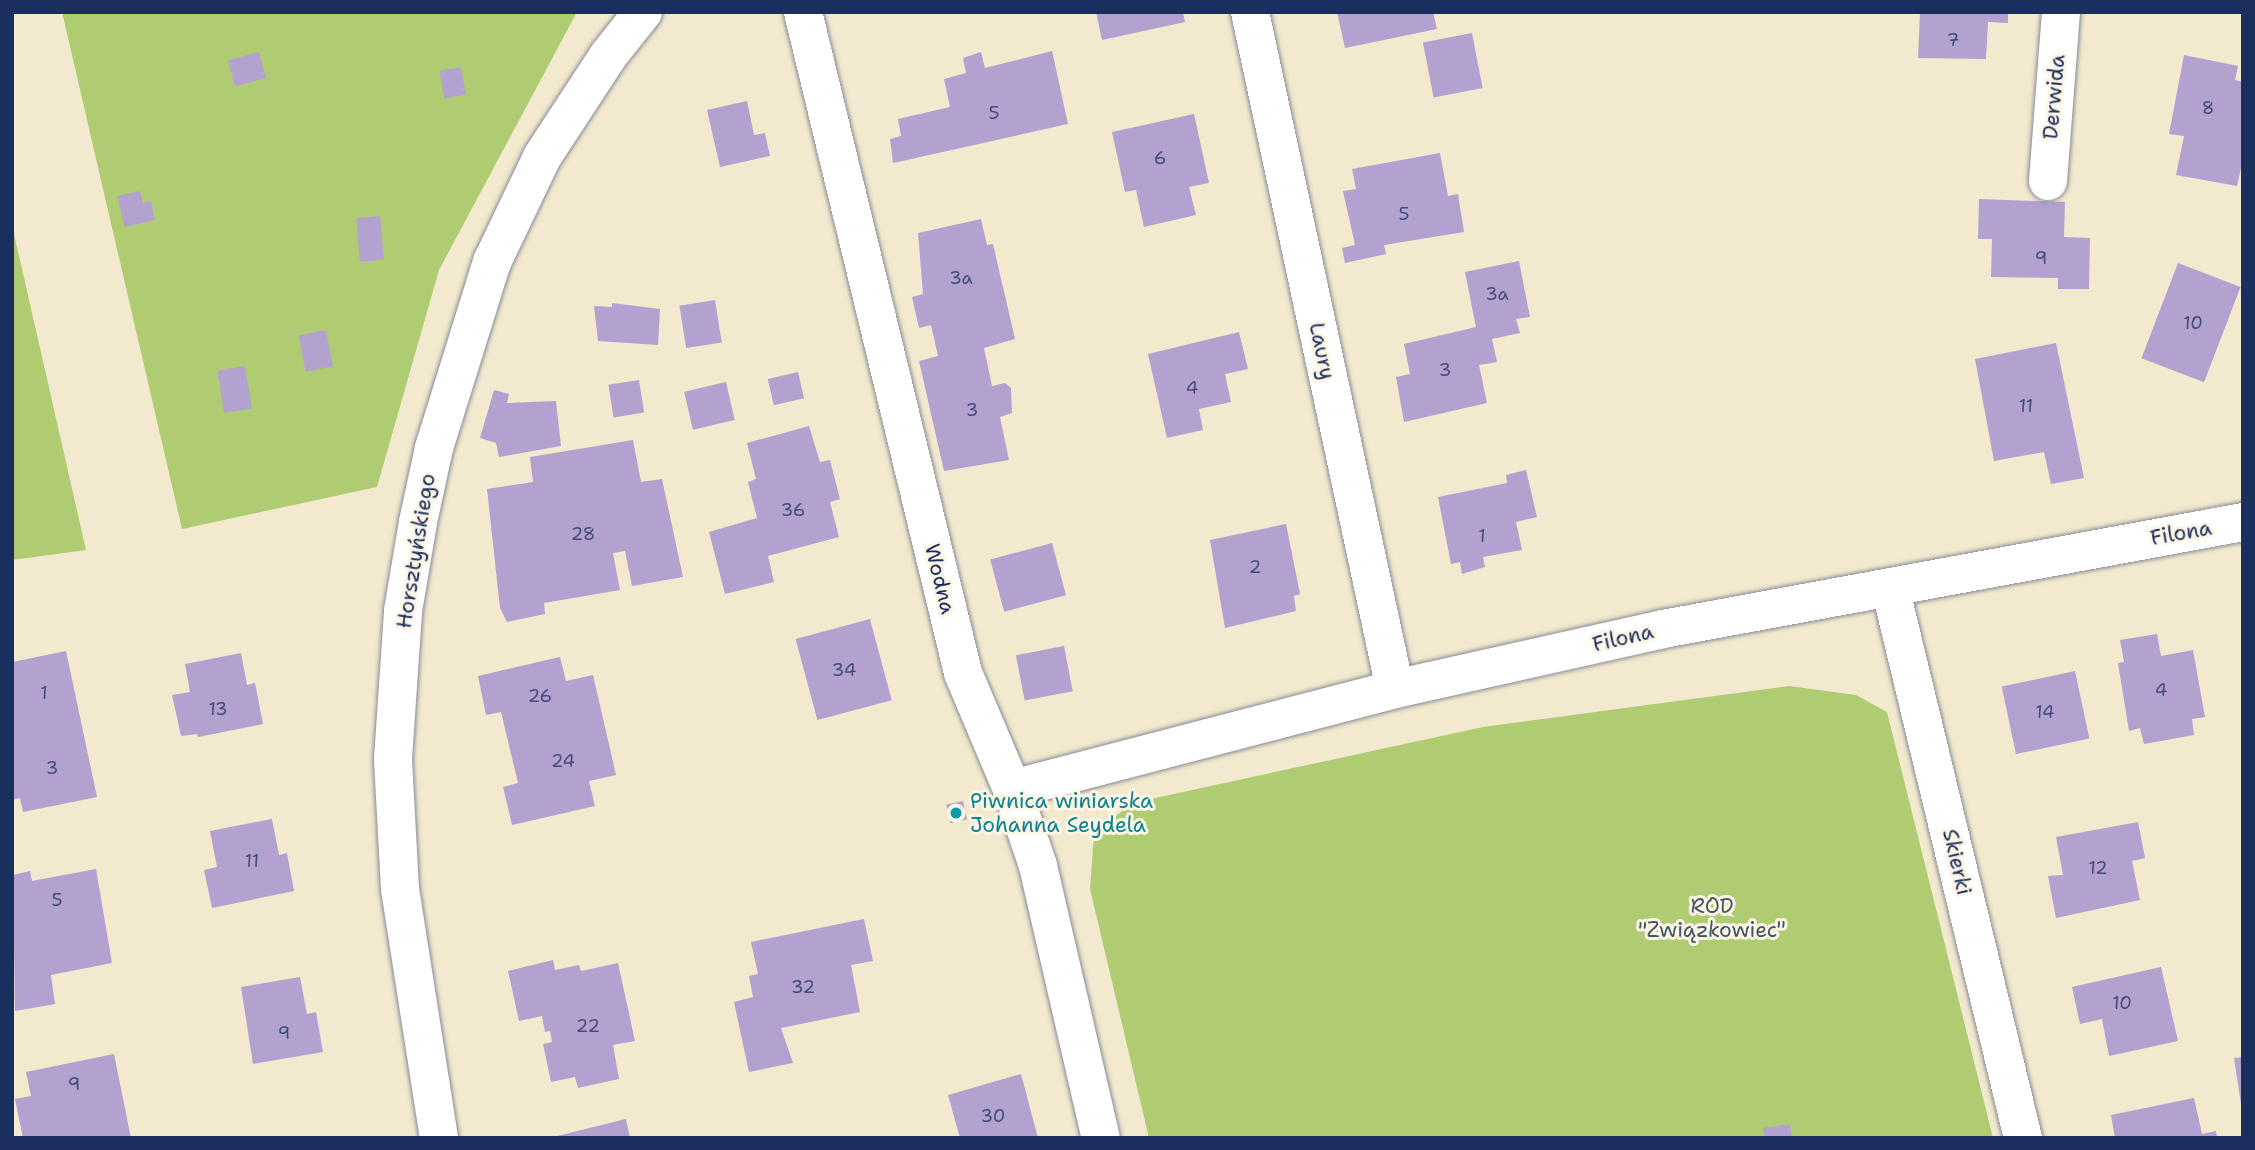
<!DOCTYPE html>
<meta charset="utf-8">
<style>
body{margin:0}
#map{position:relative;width:2255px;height:1150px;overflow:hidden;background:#f3e9ce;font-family:"Shantell Sans",sans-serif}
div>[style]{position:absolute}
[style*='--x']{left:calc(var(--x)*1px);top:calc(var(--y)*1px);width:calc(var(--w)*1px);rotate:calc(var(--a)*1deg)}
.green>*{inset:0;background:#b0cc73}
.building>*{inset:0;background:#b3a1cf;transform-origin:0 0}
.roads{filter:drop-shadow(0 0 2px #878c96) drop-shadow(0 0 2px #878c96)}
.minor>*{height:38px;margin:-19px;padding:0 19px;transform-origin:19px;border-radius:19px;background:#fff}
.dots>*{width:19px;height:19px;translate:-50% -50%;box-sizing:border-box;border:4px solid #fcf5e5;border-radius:50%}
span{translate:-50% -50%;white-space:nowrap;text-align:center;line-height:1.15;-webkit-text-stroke:6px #fcf5e5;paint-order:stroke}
.number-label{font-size:18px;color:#414c7a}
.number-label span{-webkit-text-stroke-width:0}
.street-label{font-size:21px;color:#1b2f5e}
.culture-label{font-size:21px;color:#0d838f}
.left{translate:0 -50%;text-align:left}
.park-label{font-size:21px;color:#405663}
.frame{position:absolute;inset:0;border:14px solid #1b2f5e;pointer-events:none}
</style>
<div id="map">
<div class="green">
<i style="clip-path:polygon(62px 12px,577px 12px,439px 270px,377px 487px,182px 529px)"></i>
<i style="clip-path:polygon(12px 225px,86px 550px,12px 560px)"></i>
<i style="clip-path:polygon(1789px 686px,1856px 695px,1887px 712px,1993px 1138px,1149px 1138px,1090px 889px,1094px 834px,1132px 803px,1483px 727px)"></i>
</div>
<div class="building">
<i style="clip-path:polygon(1096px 12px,1183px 12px,1185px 22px,1102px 40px)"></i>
<i style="clip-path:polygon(1337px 12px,1433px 12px,1437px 29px,1345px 48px)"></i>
<i style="clip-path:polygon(1920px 12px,2008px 12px,2008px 23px,1988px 22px,1986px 59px,1918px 58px)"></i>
<i style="left:1472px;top:33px;width:56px;height:50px;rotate:79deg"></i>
<i style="clip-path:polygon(1052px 51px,1068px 124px,893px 163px,890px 139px,901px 136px,898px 119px,950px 107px,944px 79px,966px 73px,963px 58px,981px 52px,985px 68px)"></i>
<i style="left:259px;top:52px;width:27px;height:32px;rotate:75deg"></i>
<i style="clip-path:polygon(2184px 55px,2238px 66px,2235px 80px,2243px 82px,2243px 159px,2237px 186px,2176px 175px,2184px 136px,2169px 134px)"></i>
<i style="left:461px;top:67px;width:28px;height:22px;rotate:80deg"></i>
<i style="clip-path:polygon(747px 101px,754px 135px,765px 133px,770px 156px,720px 167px,707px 110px)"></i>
<i style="clip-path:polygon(1194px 114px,1209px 183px,1189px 187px,1196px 215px,1144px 227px,1136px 190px,1125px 192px,1112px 132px)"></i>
<i style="clip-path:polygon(1440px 153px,1448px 196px,1458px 194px,1464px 232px,1384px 245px,1386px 254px,1345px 263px,1342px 248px,1355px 245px,1343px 191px,1356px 189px,1352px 169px)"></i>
<i style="clip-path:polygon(140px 191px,143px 203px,151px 201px,155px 220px,125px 227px,117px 196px)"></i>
<i style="clip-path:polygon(1979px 199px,2065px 202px,2064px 237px,2090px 238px,2089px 289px,2058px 289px,2058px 278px,1991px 277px,1992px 239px,1978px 239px)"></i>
<i style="left:380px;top:216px;width:44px;height:24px;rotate:85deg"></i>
<i style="clip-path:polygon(981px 219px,987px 245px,993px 244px,1015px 339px,984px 348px,992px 386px,1005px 383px,1011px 388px,1012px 413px,1000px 417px,1009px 460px,944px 471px,919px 361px,938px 356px,931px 325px,919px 328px,912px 297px,923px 294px,918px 233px)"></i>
<i style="clip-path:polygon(1519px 261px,1530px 317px,1516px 319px,1520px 333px,1492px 339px,1497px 362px,1479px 365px,1487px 403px,1404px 422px,1396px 377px,1410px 374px,1404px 344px,1476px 327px,1465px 272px)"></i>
<i style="left:2178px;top:263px;width:67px;height:102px;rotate:21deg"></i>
<i style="left:715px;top:300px;width:43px;height:36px;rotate:81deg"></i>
<i style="clip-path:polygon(612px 303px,660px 309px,658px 345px,598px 341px,594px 306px,612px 307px)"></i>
<i style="left:326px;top:330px;width:37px;height:28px;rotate:79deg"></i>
<i style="clip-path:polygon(1239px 332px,1248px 369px,1225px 374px,1231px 402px,1199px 409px,1203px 430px,1167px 438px,1148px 354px)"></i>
<i style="clip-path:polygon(2056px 343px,2084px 478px,2051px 484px,2044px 452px,1994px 461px,1975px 359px)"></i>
<i style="left:245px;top:366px;width:43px;height:28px;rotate:81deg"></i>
<i style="left:798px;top:372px;width:27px;height:31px;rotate:77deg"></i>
<i style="left:639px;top:380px;width:33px;height:31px;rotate:81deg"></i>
<i style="left:726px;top:382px;width:39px;height:43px;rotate:77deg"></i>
<i style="clip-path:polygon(494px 390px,509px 394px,507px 403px,556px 401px,561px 446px,499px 457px,496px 443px,480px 438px)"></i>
<i style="clip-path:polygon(809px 426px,820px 462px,830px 460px,840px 499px,830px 502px,839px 537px,768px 556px,774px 582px,725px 594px,709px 532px,757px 518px,748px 482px,756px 479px,747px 443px)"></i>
<i style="clip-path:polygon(633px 440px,641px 482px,662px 479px,683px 577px,632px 586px,625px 551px,613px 553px,620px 590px,544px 603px,545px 614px,507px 622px,500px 608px,487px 489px,533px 482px,530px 457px)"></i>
<i style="clip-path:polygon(1526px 470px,1537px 517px,1516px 522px,1522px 550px,1483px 557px,1485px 567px,1462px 574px,1460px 562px,1451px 564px,1438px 497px,1507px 483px,1506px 475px)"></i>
<i style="clip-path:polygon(1286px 524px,1300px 594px,1294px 596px,1296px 611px,1225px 628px,1210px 540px)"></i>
<i style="left:1052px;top:543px;width:54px;height:64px;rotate:75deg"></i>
<i style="left:870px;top:619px;width:84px;height:77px;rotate:75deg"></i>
<i style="clip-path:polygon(2157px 634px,2161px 656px,2193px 650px,2205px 717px,2192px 719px,2194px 735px,2144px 744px,2140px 728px,2129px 731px,2118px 663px,2124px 662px,2120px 640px)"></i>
<i style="left:1064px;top:646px;width:46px;height:49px;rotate:79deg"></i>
<i style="clip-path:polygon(66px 651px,97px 797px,23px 812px,20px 798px,12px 800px,12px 662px)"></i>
<i style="clip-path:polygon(241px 653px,247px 685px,255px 683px,263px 724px,198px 737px,197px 734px,181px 736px,172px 695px,190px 692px,185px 664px)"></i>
<i style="clip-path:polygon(560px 657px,566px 681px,593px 675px,616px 775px,589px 781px,595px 806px,512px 825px,503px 787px,518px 783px,501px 712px,486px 715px,478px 676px)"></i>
<i style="left:2075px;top:671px;width:69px;height:75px;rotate:78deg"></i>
<i style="left:963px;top:801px;width:19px;height:17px;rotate:78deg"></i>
<i style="clip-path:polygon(272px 819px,279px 855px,287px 853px,294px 891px,212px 908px,204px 870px,217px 867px,210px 831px)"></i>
<i style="clip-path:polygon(2138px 822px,2145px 858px,2132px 861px,2140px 900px,2056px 918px,2048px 876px,2063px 875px,2056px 837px)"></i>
<i style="clip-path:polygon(96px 869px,112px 963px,51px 975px,55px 1004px,15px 1011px,13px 875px,30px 871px,32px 881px)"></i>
<i style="clip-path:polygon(864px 919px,873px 961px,851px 965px,860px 1012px,781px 1028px,793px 1063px,749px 1072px,734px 1002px,753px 997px,749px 976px,758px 974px,751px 942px)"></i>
<i style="clip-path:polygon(553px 960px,555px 970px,579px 965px,581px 971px,618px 963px,635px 1041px,613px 1045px,619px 1079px,578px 1088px,575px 1077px,551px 1082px,543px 1044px,552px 1042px,550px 1031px,545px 1032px,542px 1016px,519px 1021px,508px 971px)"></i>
<i style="clip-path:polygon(2161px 967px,2178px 1041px,2109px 1056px,2102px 1019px,2080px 1024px,2072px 987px)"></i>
<i style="clip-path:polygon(300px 977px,307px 1014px,316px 1012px,323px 1052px,253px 1064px,241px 987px)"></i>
<i style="clip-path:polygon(114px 1054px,131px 1138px,23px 1138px,15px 1099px,31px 1096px,26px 1072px)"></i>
<i style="clip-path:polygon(2243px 1057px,2243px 1104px,2241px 1104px,2234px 1058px)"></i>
<i style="clip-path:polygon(1021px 1074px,1038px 1138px,960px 1138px,948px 1095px)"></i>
<i style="clip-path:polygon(2194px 1098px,2202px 1134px,2216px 1131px,2217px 1138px,2115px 1138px,2111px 1115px)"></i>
<i style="clip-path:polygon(626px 1119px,630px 1138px,553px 1138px,553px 1137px)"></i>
<i style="clip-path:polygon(1790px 1124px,1792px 1138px,1764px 1138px,1763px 1128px)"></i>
</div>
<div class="roads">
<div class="minor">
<i style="--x:803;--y:12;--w:680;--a:76.39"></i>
<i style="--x:963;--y:673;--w:126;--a:67.1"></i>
<i style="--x:1012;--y:789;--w:81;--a:71.3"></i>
<i style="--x:1038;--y:866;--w:279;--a:77"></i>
<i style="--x:1250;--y:12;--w:692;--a:77.91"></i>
<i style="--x:2048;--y:181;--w:169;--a:-85.6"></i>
<i style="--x:1890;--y:587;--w:567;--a:76.43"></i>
<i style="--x:1012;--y:789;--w:396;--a:-14.6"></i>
<i style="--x:1395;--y:689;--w:275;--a:-12.6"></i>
<i style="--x:1663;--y:629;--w:590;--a:-10.45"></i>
<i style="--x:439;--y:1138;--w:252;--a:-98.9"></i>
<i style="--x:400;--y:889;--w:130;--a:-93.1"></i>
<i style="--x:393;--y:759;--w:148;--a:-86.1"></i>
<i style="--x:403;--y:611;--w:90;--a:-80.4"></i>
<i style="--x:418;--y:522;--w:76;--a:-77.8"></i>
<i style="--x:434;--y:448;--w:195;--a:-72.7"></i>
<i style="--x:492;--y:262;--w:116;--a:-64.5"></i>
<i style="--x:542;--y:157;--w:121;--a:-56.8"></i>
<i style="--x:608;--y:56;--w:56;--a:-51.5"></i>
</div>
</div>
<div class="dots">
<i style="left:956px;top:813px;background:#0f9aa8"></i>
</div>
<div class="number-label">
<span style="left:1953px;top:40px">7</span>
<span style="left:2208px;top:108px">8</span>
<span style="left:994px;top:113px">5</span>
<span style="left:1160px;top:158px">6</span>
<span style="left:1404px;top:214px">5</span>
<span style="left:2041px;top:258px">9</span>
<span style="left:961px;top:278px">3a</span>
<span style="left:1497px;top:294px">3a</span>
<span style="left:2193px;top:323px">10</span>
<span style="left:1445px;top:370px">3</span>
<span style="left:1192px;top:388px">4</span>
<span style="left:2026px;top:406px">11</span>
<span style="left:972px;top:410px">3</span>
<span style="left:793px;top:510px">36</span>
<span style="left:583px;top:534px">28</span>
<span style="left:1482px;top:536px">1</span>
<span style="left:1255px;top:567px">2</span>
<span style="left:844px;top:670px">34</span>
<span style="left:2161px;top:690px">4</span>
<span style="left:44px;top:693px">1</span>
<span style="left:540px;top:696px">26</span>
<span style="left:218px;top:709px">13</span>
<span style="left:2045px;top:712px">14</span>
<span style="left:563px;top:761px">24</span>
<span style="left:52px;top:768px">3</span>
<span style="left:252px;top:861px">11</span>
<span style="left:2098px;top:868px">12</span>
<span style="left:57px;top:900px">5</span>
<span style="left:803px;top:987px">32</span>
<span style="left:2122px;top:1003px">10</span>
<span style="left:588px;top:1026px">22</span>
<span style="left:284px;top:1033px">9</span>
<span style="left:74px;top:1084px">9</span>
<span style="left:993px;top:1116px">30</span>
</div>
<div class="street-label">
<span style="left:2054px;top:97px;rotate:-85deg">Derwida</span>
<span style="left:1322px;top:351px;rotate:78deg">Laury</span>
<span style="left:2181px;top:533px;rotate:-10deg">Filona</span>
<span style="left:416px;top:551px;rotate:-81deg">Horsztyńskiego</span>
<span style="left:940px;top:579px;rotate:76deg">Wodna</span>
<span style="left:1623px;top:638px;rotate:-13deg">Filona</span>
<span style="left:1957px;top:862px;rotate:77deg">Skierki</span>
</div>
<div class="culture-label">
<span class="left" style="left:970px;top:813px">Piwnica winiarska<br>Johanna Seydela</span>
</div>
<div class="park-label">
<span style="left:1712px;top:918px">ROD<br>"Związkowiec"</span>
</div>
<div class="frame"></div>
</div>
